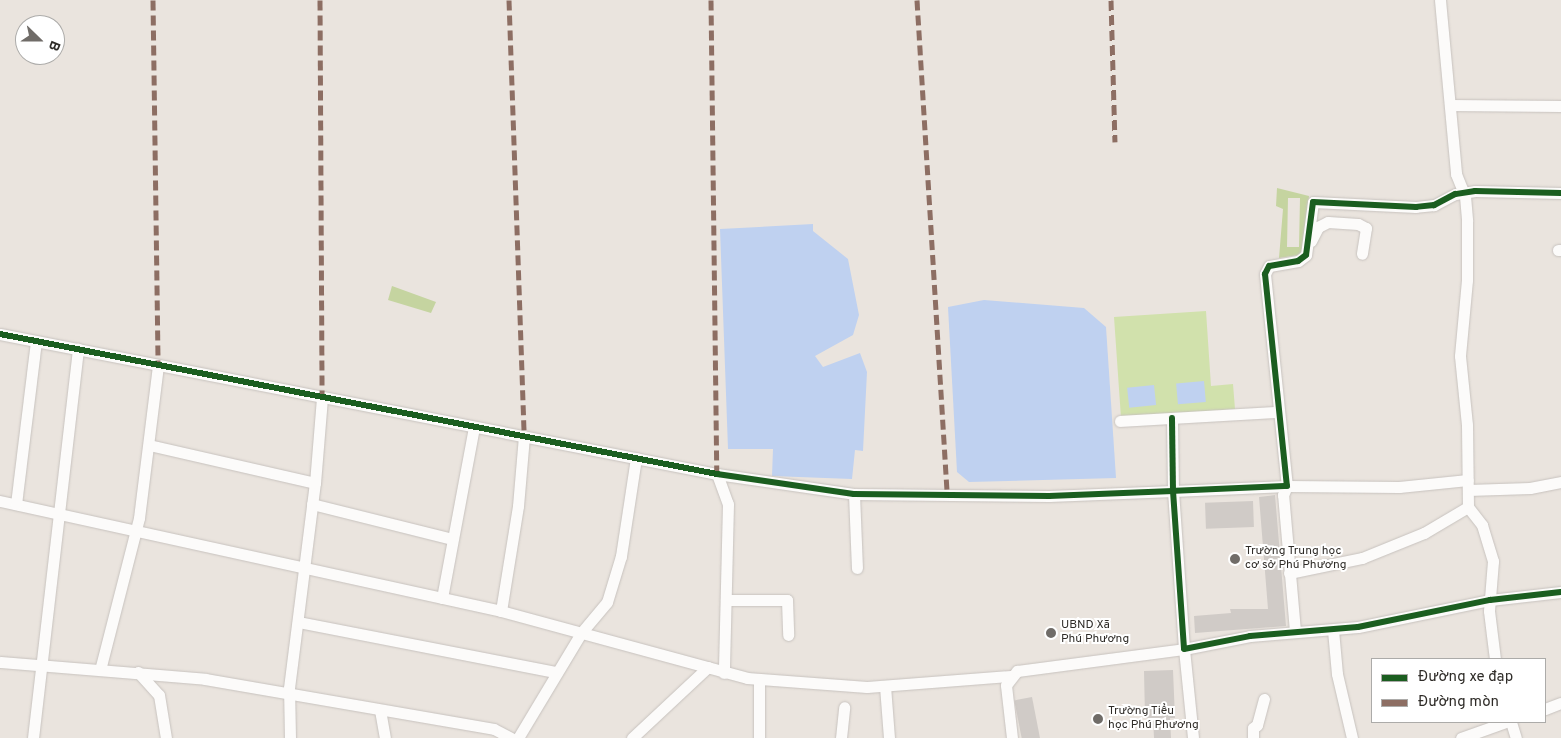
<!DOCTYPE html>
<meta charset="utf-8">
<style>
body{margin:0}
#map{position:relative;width:1561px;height:738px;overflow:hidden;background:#eae4de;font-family:Overpass,sans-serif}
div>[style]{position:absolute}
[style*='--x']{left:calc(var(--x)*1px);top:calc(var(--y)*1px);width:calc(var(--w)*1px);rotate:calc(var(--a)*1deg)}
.green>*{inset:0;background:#d1e1ac}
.forest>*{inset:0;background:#c5d4a0}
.water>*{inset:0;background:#bfd1f0;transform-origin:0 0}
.building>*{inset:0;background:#d0cbc7;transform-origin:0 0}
.roads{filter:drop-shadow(0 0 1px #c7c2be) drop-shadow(0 0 1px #c7c2be)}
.minor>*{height:11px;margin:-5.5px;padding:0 5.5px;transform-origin:5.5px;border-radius:5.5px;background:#fcfbfa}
.quiet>*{height:5px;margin-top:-2.5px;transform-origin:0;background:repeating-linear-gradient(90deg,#8d6e63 0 10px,transparent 0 15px)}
.cycleway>*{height:6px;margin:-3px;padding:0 3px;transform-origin:3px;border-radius:3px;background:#1b5e20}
.dots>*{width:14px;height:14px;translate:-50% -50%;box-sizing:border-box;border:2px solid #fff;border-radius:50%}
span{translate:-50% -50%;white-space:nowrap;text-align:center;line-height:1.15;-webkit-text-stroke:4px #fff;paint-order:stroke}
.poi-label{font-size:12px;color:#2f2c28}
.left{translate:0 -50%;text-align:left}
.legend{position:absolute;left:1371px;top:658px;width:175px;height:65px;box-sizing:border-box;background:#fff;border:1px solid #acaba9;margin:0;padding:6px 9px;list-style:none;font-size:15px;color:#2f2c28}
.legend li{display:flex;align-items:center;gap:10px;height:25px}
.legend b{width:25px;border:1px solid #acaba9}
.north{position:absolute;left:15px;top:15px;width:50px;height:50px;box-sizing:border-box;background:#fff;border:1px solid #acaba9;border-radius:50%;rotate:112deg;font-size:14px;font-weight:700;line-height:20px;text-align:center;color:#2f2c28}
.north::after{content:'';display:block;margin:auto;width:18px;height:22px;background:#706c68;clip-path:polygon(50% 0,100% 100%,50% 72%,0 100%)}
</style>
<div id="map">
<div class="green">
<i style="clip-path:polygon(1206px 311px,1211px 386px,1233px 384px,1235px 409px,1121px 418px,1114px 317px)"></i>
</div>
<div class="forest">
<i style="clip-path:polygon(evenodd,1277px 188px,1309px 196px,1304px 246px,1299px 255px,1279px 258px,1283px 209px,1276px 206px,1277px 188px,1288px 198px,1300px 198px,1299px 247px,1287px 247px,1288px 198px)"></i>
<i style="clip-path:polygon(392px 286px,436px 302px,431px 313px,388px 300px)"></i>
</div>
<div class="water">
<i style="clip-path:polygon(813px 224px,813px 231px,848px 259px,859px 315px,853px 335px,815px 356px,823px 367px,860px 353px,867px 372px,863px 451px,855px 450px,852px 479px,772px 476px,773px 449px,728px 449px,720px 229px)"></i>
<i style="clip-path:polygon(984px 300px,1084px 308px,1106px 327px,1116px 478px,969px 482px,957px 472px,948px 307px)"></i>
<i style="left:1204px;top:381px;width:21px;height:28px;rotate:85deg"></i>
<i style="left:1154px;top:385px;width:20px;height:27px;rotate:84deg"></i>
</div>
<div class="building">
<i style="clip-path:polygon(1275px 495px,1286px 626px,1195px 633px,1194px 616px,1231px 613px,1230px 609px,1268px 609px,1259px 497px)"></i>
<i style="left:1253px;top:501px;width:26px;height:48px;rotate:88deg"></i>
<i style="clip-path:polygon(1173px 670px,1175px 718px,1170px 718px,1171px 738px,1154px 738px,1153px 718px,1145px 718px,1144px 671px)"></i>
<i style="left:1032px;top:697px;width:42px;height:18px;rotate:79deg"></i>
</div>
<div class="roads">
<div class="minor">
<i style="--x:1440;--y:0;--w:175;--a:84.7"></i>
<i style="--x:1456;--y:174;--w:24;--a:68"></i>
<i style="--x:1465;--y:196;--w:25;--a:85"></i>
<i style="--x:1467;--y:221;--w:59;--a:90"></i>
<i style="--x:1467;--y:280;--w:76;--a:95.3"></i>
<i style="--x:1460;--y:356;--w:69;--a:84.2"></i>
<i style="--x:1467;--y:425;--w:82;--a:89.3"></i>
<i style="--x:1468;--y:507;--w:23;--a:52"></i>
<i style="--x:1482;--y:525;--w:38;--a:73"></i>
<i style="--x:1493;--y:561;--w:50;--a:94.6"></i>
<i style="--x:1489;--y:611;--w:48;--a:82.9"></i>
<i style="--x:1450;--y:105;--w:111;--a:0.5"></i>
<i style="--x:1561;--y:193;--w:86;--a:-178.7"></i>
<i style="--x:1475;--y:191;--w:20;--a:171"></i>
<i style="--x:1455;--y:194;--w:24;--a:152"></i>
<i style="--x:1434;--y:205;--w:18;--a:174"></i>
<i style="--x:1416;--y:207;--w:103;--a:-177.2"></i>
<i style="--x:1313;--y:202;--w:53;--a:97.5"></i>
<i style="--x:1306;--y:255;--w:10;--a:143"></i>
<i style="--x:1298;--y:261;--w:29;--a:170"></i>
<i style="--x:1269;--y:266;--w:9;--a:117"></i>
<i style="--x:1265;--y:274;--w:213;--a:84.1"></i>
<i style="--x:1287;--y:486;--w:114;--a:177.5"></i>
<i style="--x:1173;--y:491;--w:158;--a:86"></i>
<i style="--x:1184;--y:649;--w:67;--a:-11.1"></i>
<i style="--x:1250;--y:636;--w:108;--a:-4.8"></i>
<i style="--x:1358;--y:627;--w:135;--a:-11.6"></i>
<i style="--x:1490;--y:600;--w:71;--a:-6.4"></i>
<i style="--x:1311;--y:241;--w:16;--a:-63"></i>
<i style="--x:1318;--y:227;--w:11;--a:-27"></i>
<i style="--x:1328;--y:222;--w:30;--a:4"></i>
<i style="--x:1358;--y:224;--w:9;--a:27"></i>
<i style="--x:1366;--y:228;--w:26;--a:99"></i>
<i style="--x:1558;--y:250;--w:3;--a:0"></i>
<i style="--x:0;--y:334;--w:731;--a:11.05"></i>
<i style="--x:717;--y:474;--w:138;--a:8.3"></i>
<i style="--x:854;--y:494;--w:195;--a:0.6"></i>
<i style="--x:1049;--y:496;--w:124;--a:-2.3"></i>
<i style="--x:1173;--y:491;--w:73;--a:-90.8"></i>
<i style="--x:1120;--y:421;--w:158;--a:-3.3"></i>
<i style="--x:149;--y:445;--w:170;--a:12.9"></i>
<i style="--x:717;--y:474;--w:32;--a:70"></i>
<i style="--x:728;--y:504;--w:169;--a:91.4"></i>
<i style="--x:1468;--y:490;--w:62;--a:-1.8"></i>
<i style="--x:1530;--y:488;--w:32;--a:-11"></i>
<i style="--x:854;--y:494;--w:74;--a:87.7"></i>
<i style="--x:0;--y:501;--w:513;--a:12.38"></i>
<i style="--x:501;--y:611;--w:255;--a:15.2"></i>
<i style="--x:747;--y:678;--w:120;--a:4.3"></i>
<i style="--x:867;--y:687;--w:144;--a:-4.4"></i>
<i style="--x:16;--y:504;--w:164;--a:-83"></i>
<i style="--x:312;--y:504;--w:144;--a:14"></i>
<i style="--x:1289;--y:573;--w:75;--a:-11.6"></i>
<i style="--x:1362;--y:558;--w:67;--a:-22"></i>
<i style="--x:1424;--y:533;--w:51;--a:-30.6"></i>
<i style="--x:442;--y:598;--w:174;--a:-79.4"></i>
<i style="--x:726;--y:600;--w:61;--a:0"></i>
<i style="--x:787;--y:600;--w:35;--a:88"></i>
<i style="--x:501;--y:611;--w:106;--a:-80.8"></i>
<i style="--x:518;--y:506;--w:70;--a:-85.1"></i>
<i style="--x:298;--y:622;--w:263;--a:11"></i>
<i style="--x:1333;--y:630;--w:44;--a:84.8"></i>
<i style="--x:1337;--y:674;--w:66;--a:76.8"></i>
<i style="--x:1295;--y:631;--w:137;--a:-95"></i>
<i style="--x:1283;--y:495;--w:10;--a:-66"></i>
<i style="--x:1287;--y:486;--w:112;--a:0.5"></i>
<i style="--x:1399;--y:487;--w:69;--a:-5.8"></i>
<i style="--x:0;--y:662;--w:206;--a:4.7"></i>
<i style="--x:205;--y:679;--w:293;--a:9.8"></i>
<i style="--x:494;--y:729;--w:19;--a:28"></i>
<i style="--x:100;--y:670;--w:157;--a:-75.6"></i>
<i style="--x:139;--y:518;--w:154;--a:-82.9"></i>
<i style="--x:138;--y:672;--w:31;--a:48"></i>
<i style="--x:159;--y:695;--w:44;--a:80.8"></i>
<i style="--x:759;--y:680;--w:58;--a:90"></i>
<i style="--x:885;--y:686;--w:52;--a:85.6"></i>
<i style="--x:1545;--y:709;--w:17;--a:-21"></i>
<i style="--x:380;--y:710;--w:28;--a:80"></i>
<i style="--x:1511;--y:722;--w:17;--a:73"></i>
<i style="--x:33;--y:738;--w:392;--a:-83.4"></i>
<i style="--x:290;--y:738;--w:50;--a:-91.1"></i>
<i style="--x:289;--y:688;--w:207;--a:-82.8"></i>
<i style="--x:315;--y:483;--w:86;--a:-85.3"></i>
<i style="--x:518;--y:738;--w:122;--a:-59"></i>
<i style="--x:581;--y:633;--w:40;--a:-50"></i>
<i style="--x:607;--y:602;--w:48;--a:-73.1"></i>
<i style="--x:621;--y:556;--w:99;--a:-81.3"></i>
<i style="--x:632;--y:738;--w:104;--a:-43.1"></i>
<i style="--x:841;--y:738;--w:31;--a:-84"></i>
<i style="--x:1012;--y:738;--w:53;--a:-96.5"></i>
<i style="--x:1006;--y:685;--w:18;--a:-52"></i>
<i style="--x:1017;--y:671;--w:168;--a:-7.5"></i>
<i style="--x:1184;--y:649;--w:89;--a:84.2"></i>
<i style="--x:1253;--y:738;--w:10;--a:-90"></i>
<i style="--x:1253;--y:728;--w:5;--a:-37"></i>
<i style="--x:1257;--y:725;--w:27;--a:-75"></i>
<i style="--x:1461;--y:738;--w:48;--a:-19.6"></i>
</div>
</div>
<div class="quiet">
<i style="--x:153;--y:0;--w:365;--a:89.2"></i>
<i style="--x:320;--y:0;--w:397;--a:89.7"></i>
<i style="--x:509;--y:0;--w:436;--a:88"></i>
<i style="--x:711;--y:0;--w:474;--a:89.3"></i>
<i style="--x:917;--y:0;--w:496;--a:86.5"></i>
<i style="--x:1111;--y:0;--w:142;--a:88.4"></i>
</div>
<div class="cycleway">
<i style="--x:1561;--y:193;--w:86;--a:-178.7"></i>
<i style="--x:1475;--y:191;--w:20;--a:171"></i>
<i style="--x:1455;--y:194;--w:24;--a:152"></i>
<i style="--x:1434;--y:205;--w:18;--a:174"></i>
<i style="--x:1416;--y:207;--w:103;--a:-177.2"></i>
<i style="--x:1313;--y:202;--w:53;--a:97.5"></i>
<i style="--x:1306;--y:255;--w:10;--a:143"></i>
<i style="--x:1298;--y:261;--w:29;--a:170"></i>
<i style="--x:1269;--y:266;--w:9;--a:117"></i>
<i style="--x:1265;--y:274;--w:213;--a:84.1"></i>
<i style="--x:1287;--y:486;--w:114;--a:177.5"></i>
<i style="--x:1173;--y:491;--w:158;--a:86"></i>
<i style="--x:1184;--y:649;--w:67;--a:-11.1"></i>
<i style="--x:1250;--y:636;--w:108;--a:-4.8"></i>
<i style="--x:1358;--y:627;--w:135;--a:-11.6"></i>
<i style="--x:1490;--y:600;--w:71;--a:-6.4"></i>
<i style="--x:0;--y:334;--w:731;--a:11.05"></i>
<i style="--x:717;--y:474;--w:138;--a:8.3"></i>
<i style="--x:854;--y:494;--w:195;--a:0.6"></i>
<i style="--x:1049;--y:496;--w:124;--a:-2.3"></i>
<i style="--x:1173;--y:491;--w:73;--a:-90.8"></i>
</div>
<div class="dots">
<i style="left:1235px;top:559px;background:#706c68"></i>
<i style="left:1051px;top:633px;background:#706c68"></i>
<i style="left:1098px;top:719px;background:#706c68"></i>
</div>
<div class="poi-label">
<span class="left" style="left:1245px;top:559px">Trường Trung học<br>cơ sở Phú Phương</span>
<span class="left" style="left:1061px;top:633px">UBND Xã<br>Phú Phương</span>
<span class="left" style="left:1108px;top:719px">Trường Tiểu<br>học Phú Phương</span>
</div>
<ul class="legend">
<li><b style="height:6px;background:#1b5e20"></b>Đường xe đạp</li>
<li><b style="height:6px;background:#8d6e63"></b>Đường mòn</li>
</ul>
<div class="north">B</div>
</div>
